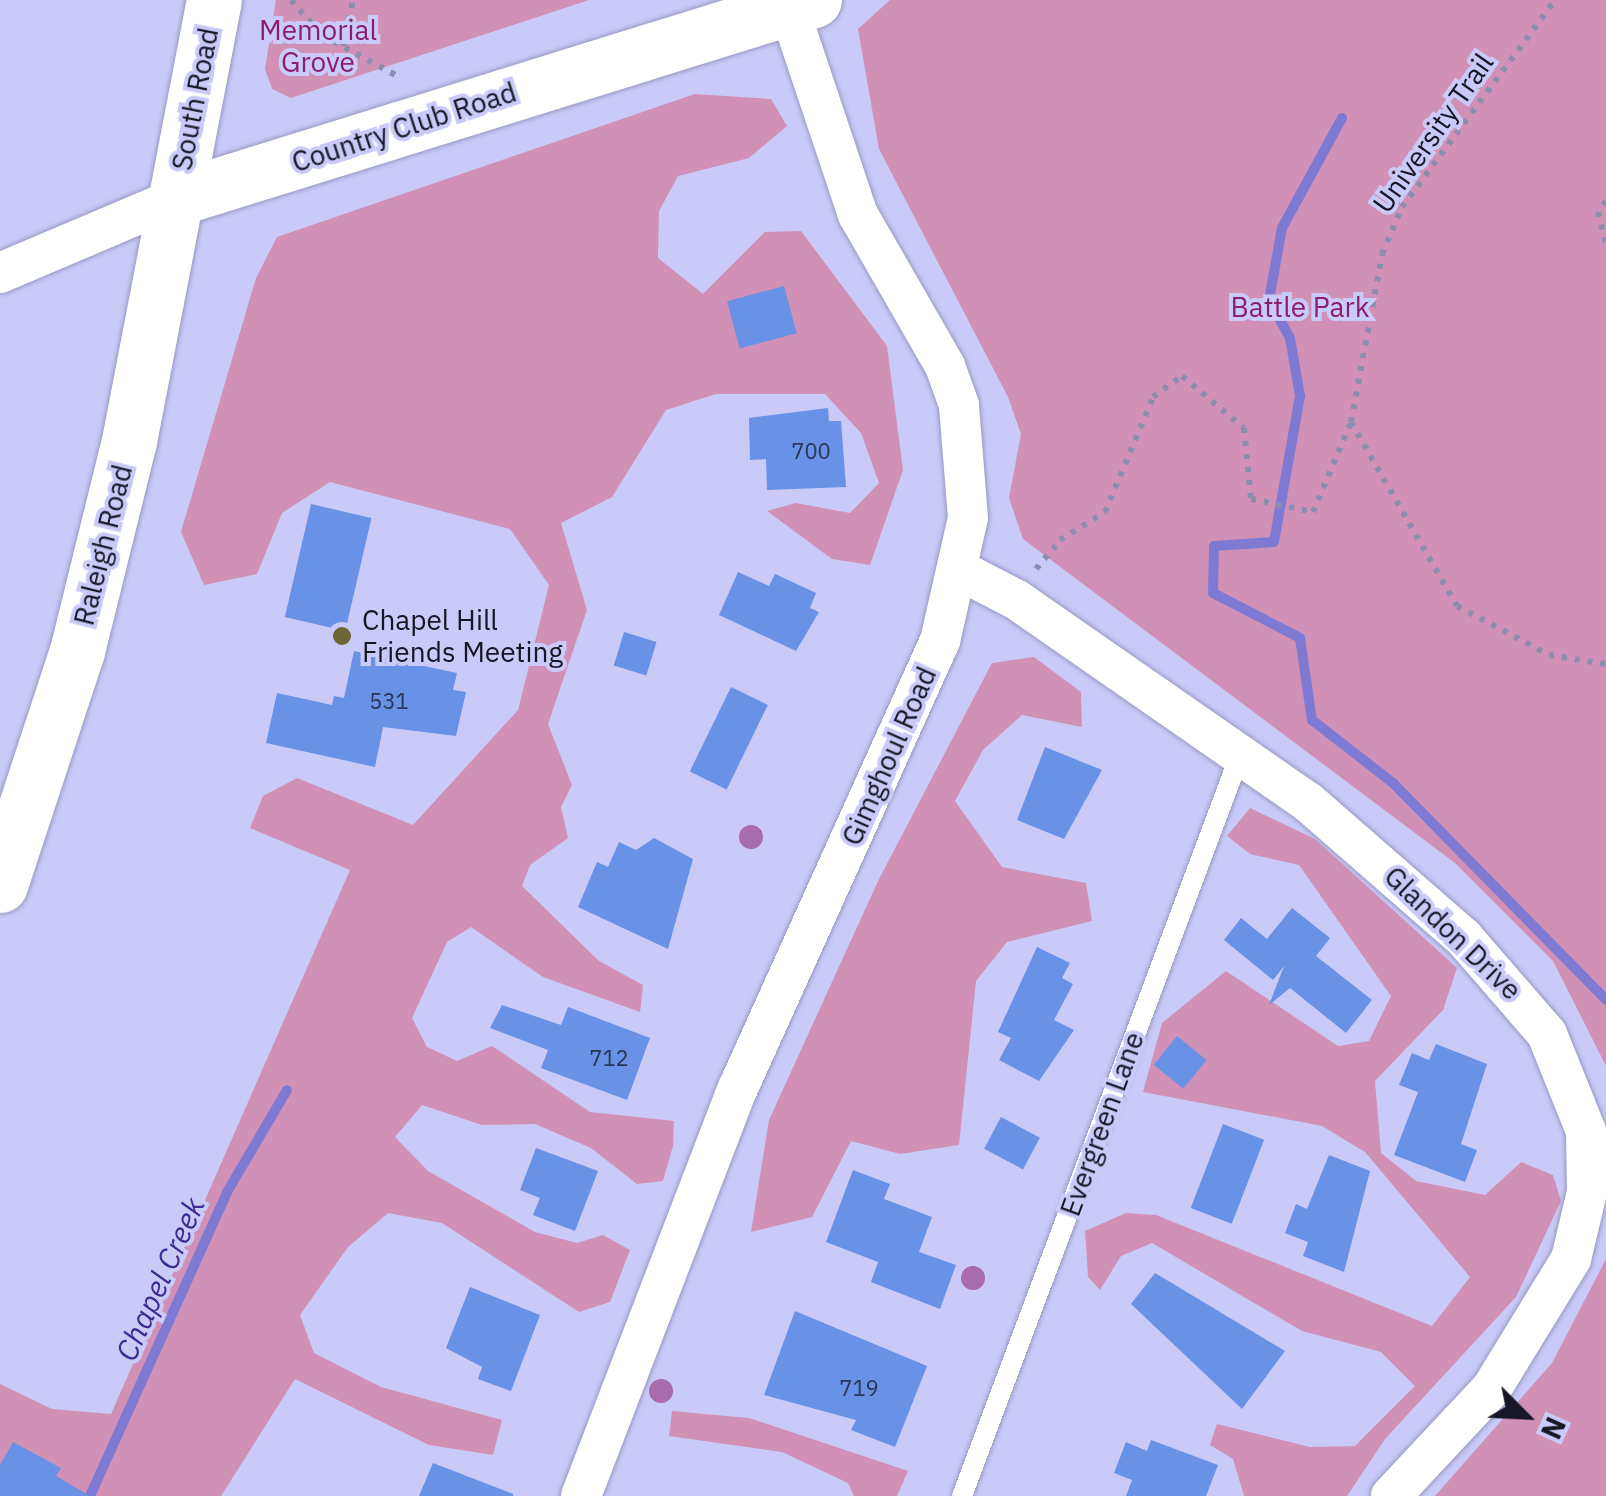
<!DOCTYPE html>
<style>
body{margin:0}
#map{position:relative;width:1606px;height:1496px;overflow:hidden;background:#c9caf7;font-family:"IBM Plex Sans",sans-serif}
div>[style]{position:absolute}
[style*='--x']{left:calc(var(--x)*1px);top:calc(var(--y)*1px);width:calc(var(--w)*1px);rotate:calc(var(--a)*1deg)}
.green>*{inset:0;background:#d191b6}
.stream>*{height:10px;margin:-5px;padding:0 5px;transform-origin:5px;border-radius:5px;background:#7e7ad4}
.building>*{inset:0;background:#6991e5;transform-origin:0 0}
.path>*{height:6px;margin-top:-3px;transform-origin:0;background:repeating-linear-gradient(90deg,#8c8daf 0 5px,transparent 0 13px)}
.roads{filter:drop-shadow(0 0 2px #9798c2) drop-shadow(0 0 2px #9798c2)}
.lane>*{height:20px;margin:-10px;padding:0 10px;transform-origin:10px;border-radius:10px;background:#fff}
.street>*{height:40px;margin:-20px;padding:0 20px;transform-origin:20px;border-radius:20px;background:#fff}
.secondary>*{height:55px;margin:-27.5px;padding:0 27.5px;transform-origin:27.5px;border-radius:27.5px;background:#fff}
.trees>*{width:24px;height:24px;margin:-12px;border-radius:50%;background:#a76ca9}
.dots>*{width:28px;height:28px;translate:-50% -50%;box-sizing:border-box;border:5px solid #c9caf7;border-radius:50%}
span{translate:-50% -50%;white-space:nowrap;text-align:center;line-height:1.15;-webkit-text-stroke:8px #c9caf7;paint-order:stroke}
.number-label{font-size:22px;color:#2b3555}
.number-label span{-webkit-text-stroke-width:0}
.park-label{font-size:28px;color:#8c1f6a}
.street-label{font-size:28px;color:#161625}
.poi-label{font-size:28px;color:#161625}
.left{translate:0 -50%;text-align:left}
.water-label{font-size:30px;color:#3e2b94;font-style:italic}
.north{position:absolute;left:1476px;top:1366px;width:100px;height:100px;-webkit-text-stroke:8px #c9caf7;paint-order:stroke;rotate:114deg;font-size:28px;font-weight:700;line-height:40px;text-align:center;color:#161625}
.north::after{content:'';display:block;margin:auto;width:35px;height:45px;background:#161625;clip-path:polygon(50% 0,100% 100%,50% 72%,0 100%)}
</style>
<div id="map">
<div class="green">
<i style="clip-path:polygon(276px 0,589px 0,291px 98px,272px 89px,265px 69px)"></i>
<i style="clip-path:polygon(890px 0,1606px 0,1606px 1066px,1553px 961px,1455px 863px,1023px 539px,1009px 498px,1021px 434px,1008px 397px,879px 149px,858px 29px)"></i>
<i style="clip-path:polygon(695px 94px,771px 99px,787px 126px,749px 158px,678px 176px,659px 211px,658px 258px,703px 294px,765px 232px,801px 231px,887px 346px,903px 470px,870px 565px,832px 559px,767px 511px,796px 503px,850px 513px,879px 483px,861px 433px,825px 394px,716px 394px,666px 410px,612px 497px,561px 523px,587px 610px,548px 724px,572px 785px,561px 807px,568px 838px,530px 865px,522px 886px,599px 961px,643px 985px,640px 1012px,543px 977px,471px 927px,447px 942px,412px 1018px,427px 1047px,457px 1061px,492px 1046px,590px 1112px,674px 1121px,673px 1146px,663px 1181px,637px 1184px,591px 1148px,535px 1124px,482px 1125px,422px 1105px,395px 1137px,428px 1171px,535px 1232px,577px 1243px,603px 1235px,630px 1250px,610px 1302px,579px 1312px,442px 1223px,388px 1213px,348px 1247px,300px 1315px,314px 1353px,381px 1387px,502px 1420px,493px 1455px,429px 1445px,295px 1379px,221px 1496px,0 1496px,0 1384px,52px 1409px,111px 1414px,350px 870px,250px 828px,263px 796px,297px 778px,413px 825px,518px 710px,549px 585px,510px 529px,330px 482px,282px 513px,257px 574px,204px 585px,181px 532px,256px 278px,277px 237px)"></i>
<i style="clip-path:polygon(1034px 657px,1081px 692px,1082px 727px,1022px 715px,983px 750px,955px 801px,1002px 867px,1086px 883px,1092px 921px,1007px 942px,976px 981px,959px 1145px,900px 1154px,851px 1141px,812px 1217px,751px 1232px,769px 1120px,879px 879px,992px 663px)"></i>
<i style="clip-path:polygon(1250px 808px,1315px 839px,1457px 968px,1443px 1010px,1375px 1081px,1381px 1153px,1416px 1181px,1485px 1195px,1521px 1162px,1553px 1175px,1561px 1201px,1516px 1297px,1385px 1439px,1347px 1496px,1244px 1496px,1233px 1459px,1210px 1445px,1217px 1424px,1310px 1447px,1355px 1446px,1415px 1386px,1381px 1352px,1302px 1331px,1152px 1243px,1121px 1256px,1100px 1290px,1088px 1277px,1085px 1231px,1126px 1213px,1156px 1215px,1432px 1326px,1470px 1277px,1365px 1152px,1322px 1126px,1143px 1092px,1162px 1023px,1226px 971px,1338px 1046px,1369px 1041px,1391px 996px,1299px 865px,1250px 854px,1227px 836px)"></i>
<i style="clip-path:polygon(1606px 1259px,1606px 1496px,1435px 1496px,1552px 1363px)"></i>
<i style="clip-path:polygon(672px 1411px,749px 1418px,908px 1471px,897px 1496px,854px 1496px,848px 1483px,782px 1452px,669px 1436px)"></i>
</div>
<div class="stream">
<i style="--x:1342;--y:118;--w:125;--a:118.6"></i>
<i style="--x:1282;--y:228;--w:73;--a:100.2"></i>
<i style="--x:1269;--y:300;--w:43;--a:61.1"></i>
<i style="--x:1290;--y:338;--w:59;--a:80.2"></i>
<i style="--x:1300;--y:396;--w:148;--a:100.1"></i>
<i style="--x:1274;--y:542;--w:60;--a:176.2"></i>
<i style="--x:1214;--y:546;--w:47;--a:91.2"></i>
<i style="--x:1213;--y:593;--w:98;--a:27.3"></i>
<i style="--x:1300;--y:638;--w:83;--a:81.7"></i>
<i style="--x:1312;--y:720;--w:103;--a:37.9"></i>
<i style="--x:1393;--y:783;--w:304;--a:45.5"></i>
<i style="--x:90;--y:1496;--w:333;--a:-65.7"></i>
<i style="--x:227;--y:1192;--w:118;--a:-59.5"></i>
</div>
<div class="building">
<i style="left:784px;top:286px;width:49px;height:59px;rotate:75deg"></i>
<i style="clip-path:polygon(828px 408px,829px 421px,841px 421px,846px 487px,767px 490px,766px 459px,750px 460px,749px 418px)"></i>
<i style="left:311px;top:504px;width:62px;height:116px;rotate:13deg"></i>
<i style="clip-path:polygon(738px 572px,769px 586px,775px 574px,816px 593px,810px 608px,819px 612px,796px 651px,719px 615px)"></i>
<i style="left:624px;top:632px;width:34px;height:35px;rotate:17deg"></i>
<i style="clip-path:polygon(354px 651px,457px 673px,453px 690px,466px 692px,456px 736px,383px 727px,375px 767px,266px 743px,277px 693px,332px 705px,334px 696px,344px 698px)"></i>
<i style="left:731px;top:687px;width:41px;height:94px;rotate:26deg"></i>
<i style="clip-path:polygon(1045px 747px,1102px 770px,1064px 839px,1017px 820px)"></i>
<i style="clip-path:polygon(654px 838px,693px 859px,668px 949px,578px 907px,597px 862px,608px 867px,619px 842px,636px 850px)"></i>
<i style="clip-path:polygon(1292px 908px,1330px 938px,1316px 956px,1372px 1000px,1346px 1033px,1290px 988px,1269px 1005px,1284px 966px,1273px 980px,1224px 940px,1241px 918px,1267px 939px)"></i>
<i style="clip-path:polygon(1037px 947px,1070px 963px,1062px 978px,1073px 984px,1054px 1020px,1074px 1030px,1039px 1081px,999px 1060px,1011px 1038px,998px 1032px)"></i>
<i style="clip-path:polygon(502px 1005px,561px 1025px,568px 1007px,650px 1038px,627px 1100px,541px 1068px,548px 1050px,490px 1028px)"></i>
<i style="left:1177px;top:1036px;width:38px;height:37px;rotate:39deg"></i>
<i style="clip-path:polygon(1436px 1044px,1487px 1064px,1461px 1144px,1477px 1150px,1465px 1182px,1394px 1155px,1418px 1092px,1399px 1085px,1412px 1053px,1429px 1060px)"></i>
<i style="left:1001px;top:1117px;width:44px;height:36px;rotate:28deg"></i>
<i style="left:1223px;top:1124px;width:44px;height:90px;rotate:21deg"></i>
<i style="clip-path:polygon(536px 1148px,598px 1171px,575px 1231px,533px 1215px,540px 1198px,520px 1190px)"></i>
<i style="clip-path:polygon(1329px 1155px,1370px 1171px,1344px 1272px,1303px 1256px,1308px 1242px,1285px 1233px,1296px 1204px,1307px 1209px)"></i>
<i style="clip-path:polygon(853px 1170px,890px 1184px,884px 1199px,932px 1217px,919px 1252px,956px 1265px,940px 1309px,871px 1282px,878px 1262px,826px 1242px)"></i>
<i style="clip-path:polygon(1155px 1273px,1285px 1351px,1242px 1409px,1131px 1304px)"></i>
<i style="clip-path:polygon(470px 1287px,540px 1315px,511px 1391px,478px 1379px,482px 1367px,446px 1348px)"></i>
<i style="clip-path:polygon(795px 1311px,927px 1366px,895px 1447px,851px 1430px,856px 1420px,764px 1395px)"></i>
<i style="clip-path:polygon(1151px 1440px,1218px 1465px,1206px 1496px,1126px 1496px,1132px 1480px,1114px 1473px,1126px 1442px,1147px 1451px)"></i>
<i style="clip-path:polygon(13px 1442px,61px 1468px,56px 1476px,90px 1496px,0 1496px,0 1465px)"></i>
<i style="clip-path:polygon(433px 1463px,513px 1494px,513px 1496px,419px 1496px)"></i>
</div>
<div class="path">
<i style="--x:291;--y:0;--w:47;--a:48.5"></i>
<i style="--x:322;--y:35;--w:88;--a:28.6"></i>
<i style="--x:343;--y:46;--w:47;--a:-77.7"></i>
<i style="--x:1606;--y:201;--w:14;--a:126"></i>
<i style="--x:1598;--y:212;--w:33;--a:76"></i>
<i style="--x:1351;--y:422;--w:171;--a:-79.5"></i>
<i style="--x:1382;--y:254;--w:51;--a:-66.9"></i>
<i style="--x:1402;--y:207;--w:257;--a:-53.5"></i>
<i style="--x:1036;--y:569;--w:38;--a:-50"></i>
<i style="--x:1060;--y:540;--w:53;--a:-31.9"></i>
<i style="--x:1105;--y:512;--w:125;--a:-67.3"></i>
<i style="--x:1153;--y:397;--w:36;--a:-36"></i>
<i style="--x:1182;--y:376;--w:81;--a:40"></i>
<i style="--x:1244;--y:428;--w:71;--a:84.4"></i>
<i style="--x:1251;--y:499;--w:63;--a:11.8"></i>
<i style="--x:1313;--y:512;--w:98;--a:-67.1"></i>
<i style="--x:1351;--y:422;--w:212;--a:60.1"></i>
<i style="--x:1457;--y:606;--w:104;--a:28"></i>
<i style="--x:1549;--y:655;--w:58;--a:9"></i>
</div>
<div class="roads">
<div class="lane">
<i style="--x:962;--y:1496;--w:795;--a:-69.44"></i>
</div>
<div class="street">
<i style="--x:0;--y:273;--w:192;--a:-23"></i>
<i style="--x:961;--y:571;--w:63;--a:27.4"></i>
<i style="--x:1017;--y:600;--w:354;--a:34.8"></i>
<i style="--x:1308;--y:802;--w:206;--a:41.1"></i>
<i style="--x:1463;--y:937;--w:128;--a:49.1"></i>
<i style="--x:1547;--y:1034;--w:105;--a:68.1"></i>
<i style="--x:1586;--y:1131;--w:61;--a:89.1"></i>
<i style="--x:1587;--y:1192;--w:69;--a:103.4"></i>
<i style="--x:1571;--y:1259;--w:151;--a:121.5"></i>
<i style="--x:1492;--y:1388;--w:148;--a:133.1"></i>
<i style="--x:581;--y:1496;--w:437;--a:-69"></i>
<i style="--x:738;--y:1088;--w:491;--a:-65.7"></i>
<i style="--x:940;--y:641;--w:126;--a:-77.2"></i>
<i style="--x:968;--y:518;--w:113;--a:-94.6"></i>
<i style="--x:959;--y:405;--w:41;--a:-109.7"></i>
<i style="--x:945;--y:366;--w:174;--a:-119.9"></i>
<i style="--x:858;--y:215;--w:227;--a:-108.5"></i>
</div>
<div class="secondary">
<i style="--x:177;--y:198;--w:667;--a:-17.27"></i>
<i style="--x:0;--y:885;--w:246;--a:-71.8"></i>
<i style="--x:77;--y:651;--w:216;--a:-76.1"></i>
<i style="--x:129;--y:441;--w:449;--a:-79.1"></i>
</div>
</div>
<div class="trees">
<i style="left:751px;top:837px"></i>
<i style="left:973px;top:1278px"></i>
<i style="left:661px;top:1391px"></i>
</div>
<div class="dots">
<i style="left:342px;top:636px;background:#6b6633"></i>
</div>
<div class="number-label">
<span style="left:811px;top:451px">700</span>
<span style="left:389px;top:701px">531</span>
<span style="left:609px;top:1058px">712</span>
<span style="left:859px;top:1388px">719</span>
</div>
<div class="park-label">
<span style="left:318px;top:46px">Memorial<br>Grove</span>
<span style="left:1300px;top:307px">Battle Park</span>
</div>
<div class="street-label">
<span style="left:195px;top:99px;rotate:-79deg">South Road</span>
<span style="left:404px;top:127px;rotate:-18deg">Country Club Road</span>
<span style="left:1433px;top:133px;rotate:-55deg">University Trail</span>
<span style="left:103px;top:545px;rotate:-76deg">Raleigh Road</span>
<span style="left:889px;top:756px;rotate:-66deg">Gimghoul Road</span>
<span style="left:1453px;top:933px;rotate:44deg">Glandon Drive</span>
<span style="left:1102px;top:1124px;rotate:-70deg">Evergreen Lane</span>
</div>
<div class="poi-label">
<span class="left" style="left:362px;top:636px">Chapel Hill<br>Friends Meeting</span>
</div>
<div class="water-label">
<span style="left:160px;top:1279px;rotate:-66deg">Chapel Creek</span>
</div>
<div class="north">N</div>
</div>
